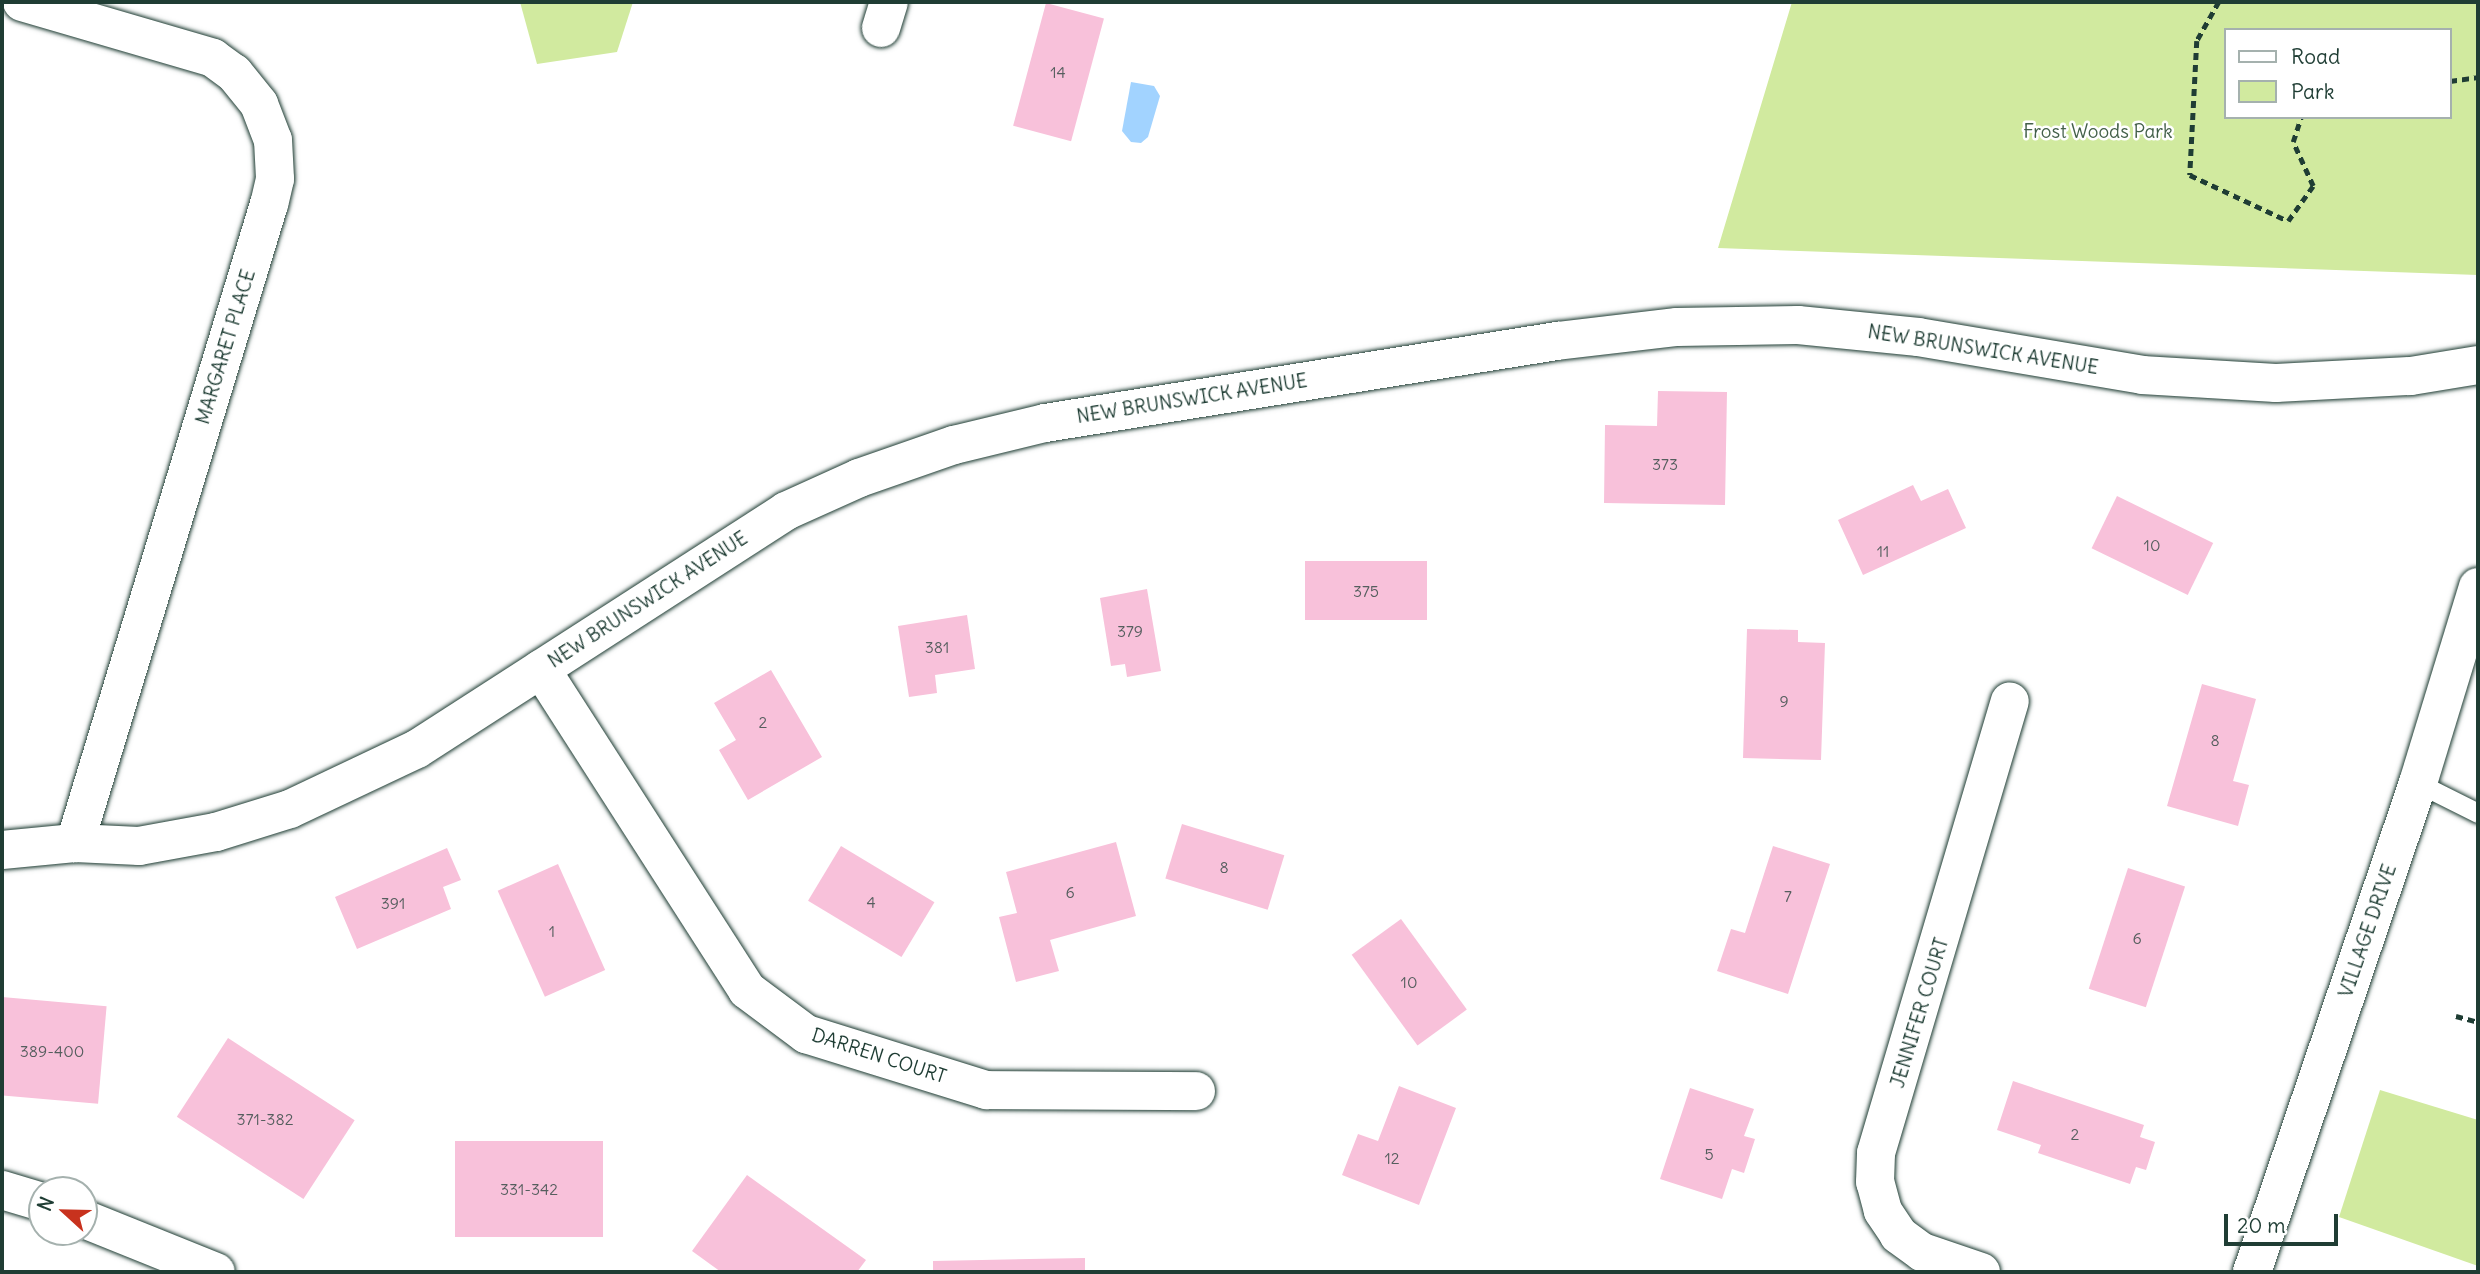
<!DOCTYPE html>
<style>
body{margin:0}
#map{position:relative;width:2480px;height:1274px;overflow:hidden;background:#fff;font-family:Delius,sans-serif}
div>[style]{position:absolute}
[style*='--x']{left:calc(var(--x)*1px);top:calc(var(--y)*1px);width:calc(var(--w)*1px);rotate:calc(var(--a)*1deg)}
.green>*{inset:0;background:#d1ea9f}
.water>*{inset:0;background:#a2d3ff}
.building>*{inset:0;background:#f8c1da;transform-origin:0 0}
.path>*{height:4.5px;margin-top:-2.25px;transform-origin:0;background:repeating-linear-gradient(90deg,#1f3d34 0 7px,transparent 0 12px)}
.roads{filter:drop-shadow(0 0 2px #1f3d34) drop-shadow(0 0 2px #1f3d34)}
.lane>*{height:19px;margin:-9.5px;padding:0 9.5px;transform-origin:9.5px;border-radius:9.5px;background:#fff}
.street>*{height:38px;margin:-19px;padding:0 19px;transform-origin:19px;border-radius:19px;background:#fff}
.secondary>*{height:38px;margin:-19px;padding:0 19px;transform-origin:19px;border-radius:19px;background:#fff}
span{translate:-50% -50%;white-space:nowrap;text-align:center;line-height:1.15;-webkit-text-stroke:5px #fff;paint-order:stroke}
.number-label{font-size:16px;color:#555e5e}
.number-label span{-webkit-text-stroke-width:0}
.park-label{font-size:19px;color:#436049}
.street-label{font-size:19px;color:#1f3d34}
.frame{position:absolute;inset:0;border:4px solid #1f3d34;pointer-events:none}
.legend{position:absolute;left:2224px;top:28px;width:228px;height:91px;box-sizing:border-box;background:#fff;border:2px solid #a5b1ae;margin:0;padding:9px 12px;list-style:none;font-size:21px;color:#1f3d34}
.legend li{display:flex;align-items:center;gap:14px;height:35px}
.legend b{width:35px;border:2px solid #a5b1ae}
.north{position:absolute;left:28px;top:1176px;width:70px;height:70px;box-sizing:border-box;background:#fff;border:2px solid #a5b1ae;border-radius:50%;rotate:292deg;font-size:19px;font-weight:700;line-height:28px;text-align:center;color:#1f3d34}
.north::after{content:'';display:block;margin:auto;width:24px;height:32px;background:#c8321e;clip-path:polygon(50% 0,100% 100%,50% 72%,0 100%)}
.scale{position:absolute;left:2224px;top:1214px;width:114px;height:32px;box-sizing:border-box;border:4px solid #1f3d34;border-top:0;padding-left:9px;font-size:21px;line-height:24px;white-space:nowrap;color:#1f3d34;-webkit-text-stroke:5px #fff;paint-order:stroke}
</style>
<div id="map">
<div class="green">
<i style="clip-path:polygon(520px 2px,633px 2px,617px 52px,537px 64px)"></i>
<i style="clip-path:polygon(evenodd,1792px 2px,2478px 2px,2478px 275px,1718px 248px,1792px 2px,2226px 30px,2450px 30px,2450px 117px,2226px 117px,2226px 30px)"></i>
<i style="clip-path:polygon(2380px 1090px,2478px 1120px,2478px 1266px,2339px 1217px)"></i>
</div>
<div class="water">
<i style="clip-path:polygon(1131px 82px,1154px 86px,1160px 96px,1148px 137px,1141px 143px,1131px 142px,1122px 131px)"></i>
</div>
<div class="building">
<i style="left:1046px;top:3px;width:60px;height:127px;rotate:15deg"></i>
<i style="clip-path:polygon(1658px 391px,1727px 392px,1725px 505px,1604px 503px,1605px 425px,1657px 426px)"></i>
<i style="clip-path:polygon(1913px 485px,1921px 501px,1948px 489px,1966px 528px,1863px 575px,1838px 520px)"></i>
<i style="left:2117px;top:496px;width:107px;height:58px;rotate:26deg"></i>
<i style="left:1305px;top:561px;width:122px;height:59px"></i>
<i style="clip-path:polygon(1147px 589px,1161px 671px,1127px 677px,1125px 664px,1111px 666px,1100px 598px)"></i>
<i style="clip-path:polygon(967px 615px,975px 669px,935px 675px,937px 693px,909px 697px,898px 626px)"></i>
<i style="clip-path:polygon(1747px 629px,1798px 630px,1798px 642px,1825px 643px,1821px 760px,1743px 758px)"></i>
<i style="clip-path:polygon(771px 670px,822px 757px,748px 800px,719px 750px,736px 740px,714px 703px)"></i>
<i style="clip-path:polygon(2202px 684px,2256px 699px,2233px 781px,2249px 785px,2238px 826px,2167px 806px)"></i>
<i style="left:1182px;top:824px;width:107px;height:57px;rotate:17deg"></i>
<i style="clip-path:polygon(1116px 842px,1136px 916px,1050px 940px,1059px 971px,1016px 982px,999px 917px,1017px 913px,1006px 872px)"></i>
<i style="left:841px;top:846px;width:109px;height:64px;rotate:31deg"></i>
<i style="clip-path:polygon(1773px 846px,1830px 864px,1788px 994px,1717px 971px,1731px 929px,1745px 933px)"></i>
<i style="clip-path:polygon(447px 848px,461px 880px,443px 887px,451px 909px,357px 949px,335px 897px)"></i>
<i style="left:558px;top:864px;width:116px;height:66px;rotate:66deg"></i>
<i style="left:2128px;top:868px;width:60px;height:127px;rotate:18deg"></i>
<i style="left:1401px;top:919px;width:112px;height:61px;rotate:54deg"></i>
<i style="left:2px;top:997px;width:105px;height:98px;rotate:5deg"></i>
<i style="left:228px;top:1038px;width:151px;height:94px;rotate:33deg"></i>
<i style="clip-path:polygon(2013px 1081px,2144px 1125px,2140px 1137px,2155px 1142px,2146px 1170px,2136px 1167px,2130px 1184px,2038px 1153px,2041px 1145px,1997px 1130px)"></i>
<i style="clip-path:polygon(1399px 1086px,1456px 1108px,1419px 1205px,1342px 1175px,1358px 1134px,1378px 1141px)"></i>
<i style="clip-path:polygon(1690px 1088px,1754px 1109px,1744px 1136px,1755px 1139px,1744px 1173px,1732px 1169px,1722px 1199px,1660px 1179px)"></i>
<i style="left:455px;top:1141px;width:148px;height:96px"></i>
<i style="clip-path:polygon(747px 1175px,866px 1260px,857px 1272px,721px 1272px,692px 1251px)"></i>
<i style="clip-path:polygon(1085px 1258px,1085px 1272px,933px 1272px,933px 1261px)"></i>
</div>
<div class="path">
<i style="--x:2219;--y:2;--w:45;--a:119.4"></i>
<i style="--x:2197;--y:41;--w:134;--a:93"></i>
<i style="--x:2190;--y:175;--w:108;--a:25.1"></i>
<i style="--x:2288;--y:221;--w:43;--a:-54.5"></i>
<i style="--x:2313;--y:186;--w:48;--a:-114.4"></i>
<i style="--x:2293;--y:142;--w:26;--a:-72"></i>
<i style="--x:2450;--y:81;--w:28;--a:-8"></i>
<i style="--x:2456;--y:1016;--w:23;--a:15"></i>
</div>
<div class="roads">
<div class="lane">
<i style="--x:2418;--y:783;--w:67;--a:26.6"></i>
</div>
<div class="street">
<i style="--x:22;--y:2;--w:199;--a:16.3"></i>
<i style="--x:213;--y:58;--w:26;--a:36"></i>
<i style="--x:234;--y:73;--w:40;--a:51"></i>
<i style="--x:259;--y:104;--w:39;--a:69"></i>
<i style="--x:273;--y:140;--w:39;--a:87"></i>
<i style="--x:275;--y:179;--w:26;--a:103"></i>
<i style="--x:269;--y:204;--w:668;--a:106.89"></i>
<i style="--x:881;--y:28;--w:27;--a:-73"></i>
<i style="--x:541;--y:669;--w:381;--a:57.3"></i>
<i style="--x:747;--y:990;--w:74;--a:36.7"></i>
<i style="--x:806;--y:1034;--w:189;--a:17.3"></i>
<i style="--x:986;--y:1090;--w:210;--a:0.3"></i>
<i style="--x:2;--y:1190;--w:42;--a:16.7"></i>
<i style="--x:84;--y:1219;--w:142;--a:21.9"></i>
<i style="--x:1981;--y:1272;--w:62;--a:-161.3"></i>
<i style="--x:1922;--y:1252;--w:29;--a:-144"></i>
<i style="--x:1899;--y:1235;--w:29;--a:-124"></i>
<i style="--x:1883;--y:1211;--w:30;--a:-105"></i>
<i style="--x:1875;--y:1182;--w:29;--a:-88"></i>
<i style="--x:1876;--y:1153;--w:471;--a:-73.5"></i>
<i style="--x:2252;--y:1272;--w:516;--a:-71.25"></i>
<i style="--x:2418;--y:783;--w:205;--a:-73"></i>
</div>
<div class="secondary">
<i style="--x:2;--y:850;--w:73;--a:-5.5"></i>
<i style="--x:75;--y:843;--w:64;--a:2.7"></i>
<i style="--x:139;--y:846;--w:78;--a:-10.3"></i>
<i style="--x:216;--y:832;--w:77;--a:-17.3"></i>
<i style="--x:290;--y:809;--w:140;--a:-25.3"></i>
<i style="--x:417;--y:749;--w:439;--a:-32.8"></i>
<i style="--x:786;--y:511;--w:80;--a:-24.3"></i>
<i style="--x:859;--y:478;--w:101;--a:-19.2"></i>
<i style="--x:954;--y:445;--w:94;--a:-13.6"></i>
<i style="--x:1045;--y:423;--w:519;--a:-9.1"></i>
<i style="--x:1557;--y:341;--w:121;--a:-6.7"></i>
<i style="--x:1677;--y:327;--w:121;--a:-0.9"></i>
<i style="--x:1798;--y:325;--w:121;--a:5.7"></i>
<i style="--x:1918;--y:337;--w:227;--a:9.6"></i>
<i style="--x:2142;--y:375;--w:134;--a:3.4"></i>
<i style="--x:2276;--y:383;--w:135;--a:-3"></i>
<i style="--x:2411;--y:376;--w:68;--a:-9.3"></i>
</div>
</div>
<div class="number-label">
<span style="left:1058px;top:72px">14</span>
<span style="left:1665px;top:464px">373</span>
<span style="left:2152px;top:545px">10</span>
<span style="left:1883px;top:551px">11</span>
<span style="left:1366px;top:591px">375</span>
<span style="left:1130px;top:631px">379</span>
<span style="left:937px;top:647px">381</span>
<span style="left:1784px;top:701px">9</span>
<span style="left:763px;top:722px">2</span>
<span style="left:2215px;top:740px">8</span>
<span style="left:1224px;top:867px">8</span>
<span style="left:1070px;top:892px">6</span>
<span style="left:1788px;top:896px">7</span>
<span style="left:871px;top:902px">4</span>
<span style="left:393px;top:903px">391</span>
<span style="left:552px;top:931px">1</span>
<span style="left:2137px;top:938px">6</span>
<span style="left:1409px;top:982px">10</span>
<span style="left:52px;top:1051px">389-400</span>
<span style="left:265px;top:1119px">371-382</span>
<span style="left:2075px;top:1134px">2</span>
<span style="left:1709px;top:1154px">5</span>
<span style="left:1392px;top:1158px">12</span>
<span style="left:529px;top:1189px">331-342</span>
</div>
<div class="park-label">
<span style="left:2098px;top:132px">Frost Woods Park</span>
</div>
<div class="street-label">
<span style="left:226px;top:347px;rotate:-73deg">MARGARET PLACE</span>
<span style="left:1983px;top:350px;rotate:9deg">NEW BRUNSWICK AVENUE</span>
<span style="left:1192px;top:399px;rotate:-9deg">NEW BRUNSWICK AVENUE</span>
<span style="left:648px;top:600px;rotate:-33deg">NEW BRUNSWICK AVENUE</span>
<span style="left:2368px;top:931px;rotate:-71deg">VILLAGE DRIVE</span>
<span style="left:1920px;top:1013px;rotate:-73deg">JENNIFER COURT</span>
<span style="left:879px;top:1056px;rotate:18deg">DARREN COURT</span>
</div>
<div class="frame"></div>
<ul class="legend">
<li><b style="height:9px;background:#fff"></b>Road</li>
<li><b style="height:19px;background:#d1ea9f"></b>Park</li>
</ul>
<div class="north">N</div>
<div class="scale">20 m</div>
</div>
